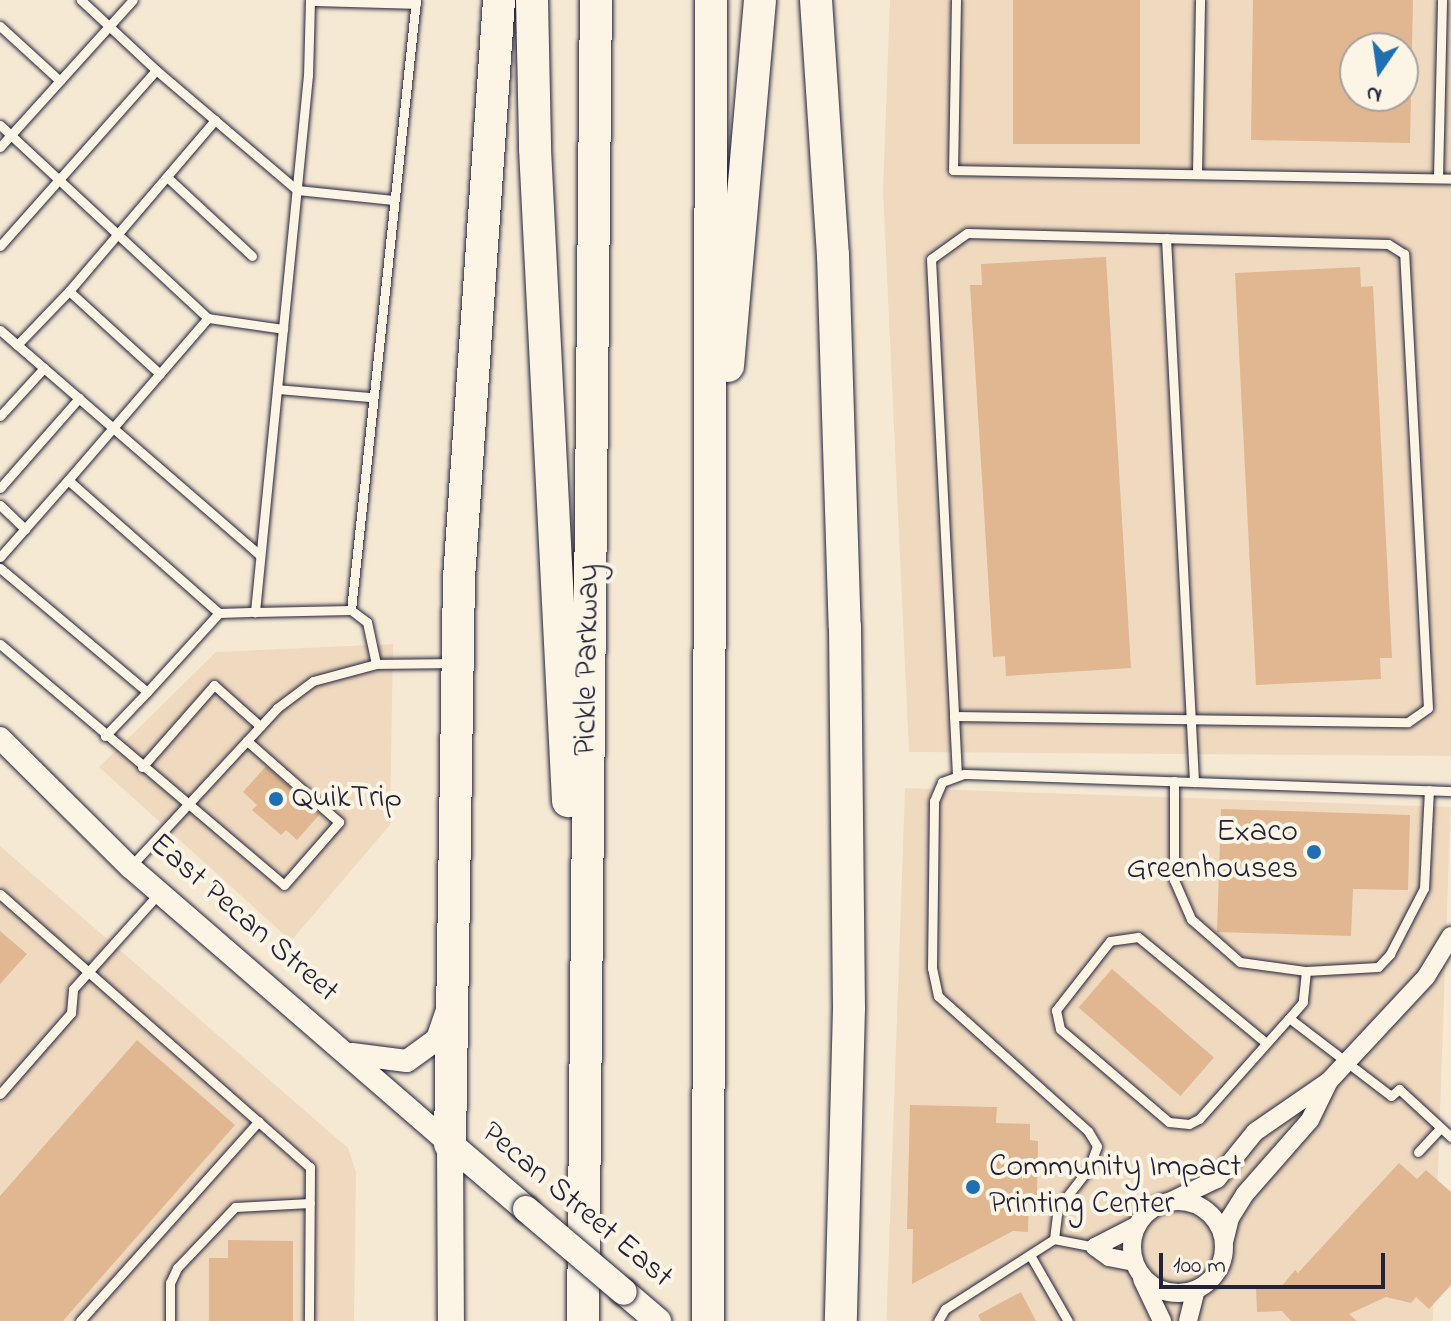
<!DOCTYPE html>
<style>
body{margin:0}
#map{position:relative;width:1451px;height:1321px;overflow:hidden;background:#f6e9d4;font-family:"Indie Flower",sans-serif}
div>[style]{position:absolute}
[style*='--x']{left:calc(var(--x)*1px);top:calc(var(--y)*1px);width:calc(var(--w)*1px);rotate:calc(var(--a)*1deg)}
.built>*{inset:0;background:#efdac0;transform-origin:0 0}
.building>*{inset:0;background:#e0b790;transform-origin:0 0}
.roads{filter:drop-shadow(0 0 2px #22223b) drop-shadow(0 0 2px #22223b)}
.service>*{height:9px;margin:-4.5px;padding:0 4.5px;transform-origin:4.5px;border-radius:4.5px;background:#fcf5e5}
.minor>*{height:18px;margin:-9px;padding:0 9px;transform-origin:9px;border-radius:9px;background:#fcf5e5}
.minor>.ring{margin:-9px;padding:0;box-sizing:content-box;background:none;border:18px solid #fcf5e5;border-radius:50%}
.tertiary>*{height:22px;margin:-11px;padding:0 11px;transform-origin:11px;border-radius:11px;background:#fcf5e5}
.secondary>*{height:26px;margin:-13px;padding:0 13px;transform-origin:13px;border-radius:13px;background:#fcf5e5}
.motorway>*{height:32px;margin:-16px;padding:0 16px;transform-origin:16px;border-radius:16px;background:#fcf5e5}
.bridges{filter:drop-shadow(0 0 2px #22223b) drop-shadow(0 0 2px #22223b)}
.secondary-bridge>*{height:26px;margin:-13px;padding:0 13px;transform-origin:13px;border-radius:13px;background:#fcf5e5}
.dots>*{width:22px;height:22px;translate:-50% -50%;box-sizing:border-box;border:4px solid #fcf5e5;border-radius:50%}
span{translate:-50% -50%;white-space:nowrap;text-align:center;line-height:1.15;-webkit-text-stroke:8px #fcf5e5;paint-order:stroke}
.street-label{font-size:32px;color:#22223b}
.poi-label{font-size:32px;color:#22223b}
.left{translate:0 -50%;text-align:left}
.right{translate:-100% -50%;text-align:right}
.north{position:absolute;left:1339px;top:32px;width:80px;height:80px;box-sizing:border-box;background:#fcf5e5;border:2px solid #a5a1a1;border-radius:50%;rotate:193deg;font-size:22px;font-weight:700;line-height:32px;text-align:center;color:#22223b}
.north::after{content:'';display:block;margin:auto;width:28px;height:36px;background:#1f6fb2;clip-path:polygon(50% 0,100% 100%,50% 72%,0 100%)}
.scale{position:absolute;left:1159px;top:1253px;width:226px;height:36px;box-sizing:border-box;border:4px solid #22223b;border-top:0;padding-left:10px;font-size:24px;line-height:28px;white-space:nowrap;color:#22223b;-webkit-text-stroke:6px #fcf5e5;paint-order:stroke}
</style>
<div id="map">
<div class="built">
<i style="clip-path:polygon(evenodd,890px 0,1451px 0,1451px 756px,909px 752px,883px 190px,890px 0,1355px 48px,1403px 48px,1403px 96px,1355px 96px,1355px 48px)"></i>
<i style="clip-path:polygon(393px 644px,390px 825px,291px 941px,99px 767px,216px 652px)"></i>
<i style="left:905px;top:788px;width:546px;height:533px;rotate:2deg"></i>
<i style="clip-path:polygon(0 846px,348px 1148px,356px 1172px,354px 1321px,0 1321px)"></i>
</div>
<div class="building">
<i style="left:1013px;top:0;width:127px;height:144px"></i>
<i style="clip-path:polygon(evenodd,1253px 0,1413px 0,1410px 143px,1251px 140px,1253px 0,1355px 48px,1403px 48px,1403px 96px,1355px 96px,1355px 48px)"></i>
<i style="clip-path:polygon(1106px 257px,1131px 668px,1006px 676px,1005px 656px,993px 657px,970px 285px,982px 285px,981px 264px)"></i>
<i style="clip-path:polygon(1360px 267px,1361px 287px,1373px 286px,1392px 658px,1380px 658px,1381px 679px,1256px 685px,1235px 273px)"></i>
<i style="clip-path:polygon(266px 766px,320px 814px,297px 840px,286px 830px,281px 835px,252px 810px,257px 805px,243px 792px)"></i>
<i style="clip-path:polygon(1221px 809px,1410px 815px,1408px 890px,1353px 889px,1351px 936px,1217px 932px)"></i>
<i style="clip-path:polygon(0 931px,27px 954px,0 984px)"></i>
<i style="left:1112px;top:969px;width:135px;height:51px;rotate:41deg"></i>
<i style="clip-path:polygon(137px 1040px,235px 1125px,63px 1321px,0 1321px,0 1196px)"></i>
<i style="clip-path:polygon(910px 1105px,997px 1107px,996px 1123px,1030px 1124px,1030px 1140px,1038px 1141px,1037px 1195px,1029px 1195px,1028px 1232px,1013px 1231px,912px 1284px,913px 1229px,907px 1229px)"></i>
<i style="clip-path:polygon(1399px 1163px,1417px 1179px,1426px 1170px,1451px 1192px,1451px 1285px,1429px 1309px,1416px 1297px,1411px 1303px,1386px 1297px,1349px 1314px,1357px 1321px,1291px 1321px,1282px 1311px,1257px 1312px,1256px 1288px,1281px 1287px,1295px 1270px,1298px 1273px)"></i>
<i style="clip-path:polygon(228px 1240px,293px 1241px,293px 1321px,209px 1321px,209px 1258px,228px 1258px)"></i>
<i style="clip-path:polygon(1021px 1292px,1036px 1321px,981px 1321px,978px 1315px)"></i>
</div>
<div class="roads">
<div class="service">
<i style="--x:310;--y:0;--w:75;--a:91.5"></i>
<i style="--x:308;--y:75;--w:540;--a:95.64"></i>
<i style="--x:255;--y:612;--w:96;--a:-1.2"></i>
<i style="--x:351;--y:610;--w:20;--a:37"></i>
<i style="--x:367;--y:622;--w:43;--a:77.9"></i>
<i style="--x:956;--y:0;--w:170;--a:91"></i>
<i style="--x:953;--y:170;--w:498;--a:1"></i>
<i style="--x:310;--y:1;--w:106;--a:1.6"></i>
<i style="--x:0;--y:26;--w:81;--a:42.5"></i>
<i style="--x:156;--y:70;--w:185;--a:40.4"></i>
<i style="--x:297;--y:190;--w:97;--a:5.9"></i>
<i style="--x:0;--y:125;--w:284;--a:42.9"></i>
<i style="--x:0;--y:147;--w:198;--a:-47.9"></i>
<i style="--x:1197;--y:174;--w:174;--a:-89"></i>
<i style="--x:167;--y:177;--w:116;--a:42.9"></i>
<i style="--x:1438;--y:178;--w:178;--a:-88.7"></i>
<i style="--x:1166;--y:238;--w:545;--a:87.05"></i>
<i style="--x:0;--y:246;--w:235;--a:-48.4"></i>
<i style="--x:156;--y:70;--w:103;--a:-137"></i>
<i style="--x:69;--y:291;--w:225;--a:-49.5"></i>
<i style="--x:0;--y:330;--w:344;--a:40.9"></i>
<i style="--x:17;--y:345;--w:75;--a:-46.1"></i>
<i style="--x:69;--y:291;--w:123;--a:42.4"></i>
<i style="--x:277;--y:389;--w:94;--a:4.9"></i>
<i style="--x:0;--y:416;--w:65;--a:-47.5"></i>
<i style="--x:68;--y:480;--w:214;--a:-49.2"></i>
<i style="--x:208;--y:318;--w:76;--a:8.3"></i>
<i style="--x:0;--y:488;--w:120;--a:-48.7"></i>
<i style="--x:0;--y:505;--w:35;--a:44"></i>
<i style="--x:0;--y:557;--w:103;--a:-48.6"></i>
<i style="--x:68;--y:480;--w:201;--a:41.4"></i>
<i style="--x:219;--y:613;--w:36;--a:-2"></i>
<i style="--x:0;--y:568;--w:192;--a:40.1"></i>
<i style="--x:147;--y:692;--w:61;--a:133.7"></i>
<i style="--x:351;--y:610;--w:613;--a:-83.92"></i>
<i style="--x:0;--y:644;--w:372;--a:40.3"></i>
<i style="--x:284;--y:885;--w:84;--a:-48.9"></i>
<i style="--x:339;--y:822;--w:123;--a:-138.6"></i>
<i style="--x:147;--y:692;--w:107;--a:-47.7"></i>
<i style="--x:954;--y:716;--w:454;--a:0.8"></i>
<i style="--x:1408;--y:722;--w:24;--a:-35"></i>
<i style="--x:1428;--y:708;--w:455;--a:-93"></i>
<i style="--x:1404;--y:254;--w:19;--a:-148"></i>
<i style="--x:1388;--y:244;--w:421;--a:-178.5"></i>
<i style="--x:967;--y:233;--w:44;--a:144.2"></i>
<i style="--x:931;--y:259;--w:458;--a:87.1"></i>
<i style="--x:954;--y:716;--w:60;--a:87.1"></i>
<i style="--x:142;--y:767;--w:109;--a:-48.7"></i>
<i style="--x:214;--y:685;--w:62;--a:41.7"></i>
<i style="--x:1174;--y:781;--w:99;--a:90"></i>
<i style="--x:1174;--y:880;--w:43;--a:66.4"></i>
<i style="--x:1191;--y:919;--w:65;--a:41.3"></i>
<i style="--x:1240;--y:962;--w:67;--a:7.8"></i>
<i style="--x:1306;--y:971;--w:31;--a:96"></i>
<i style="--x:1303;--y:1002;--w:21;--a:131"></i>
<i style="--x:130;--y:867;--w:217;--a:-47.2"></i>
<i style="--x:277;--y:708;--w:45;--a:-36.9"></i>
<i style="--x:313;--y:681;--w:65;--a:-15.1"></i>
<i style="--x:376;--y:664;--w:78;--a:-0.7"></i>
<i style="--x:0;--y:894;--w:413;--a:41.4"></i>
<i style="--x:310;--y:1167;--w:154;--a:90.4"></i>
<i style="--x:1306;--y:971;--w:72;--a:-3.2"></i>
<i style="--x:1378;--y:967;--w:18;--a:-47"></i>
<i style="--x:1390;--y:954;--w:74;--a:-62.7"></i>
<i style="--x:1424;--y:888;--w:98;--a:-87.1"></i>
<i style="--x:1265;--y:1042;--w:165;--a:-140.4"></i>
<i style="--x:1138;--y:937;--w:28;--a:172"></i>
<i style="--x:1110;--y:941;--w:88;--a:128"></i>
<i style="--x:1056;--y:1010;--w:19;--a:78"></i>
<i style="--x:1060;--y:1029;--w:143;--a:40.5"></i>
<i style="--x:1169;--y:1122;--w:20;--a:6"></i>
<i style="--x:1189;--y:1124;--w:11;--a:-27"></i>
<i style="--x:1199;--y:1119;--w:135;--a:-48.3"></i>
<i style="--x:1289;--y:1018;--w:128;--a:37.4"></i>
<i style="--x:1391;--y:1096;--w:11;--a:-41"></i>
<i style="--x:1399;--y:1089;--w:71;--a:42.7"></i>
<i style="--x:0;--y:1094;--w:108;--a:-48.8"></i>
<i style="--x:71;--y:1013;--w:24;--a:-85"></i>
<i style="--x:73;--y:989;--w:130;--a:-48.1"></i>
<i style="--x:1418;--y:1152;--w:33;--a:-47"></i>
<i style="--x:1054;--y:1239;--w:31;--a:-83"></i>
<i style="--x:1058;--y:1208;--w:51;--a:-52.2"></i>
<i style="--x:1089;--y:1168;--w:23;--a:-70"></i>
<i style="--x:1097;--y:1146;--w:17;--a:-121"></i>
<i style="--x:1088;--y:1131;--w:202;--a:-138"></i>
<i style="--x:938;--y:996;--w:29;--a:-102"></i>
<i style="--x:932;--y:968;--w:167;--a:-89.3"></i>
<i style="--x:934;--y:801;--w:21;--a:-67"></i>
<i style="--x:942;--y:782;--w:23;--a:-20"></i>
<i style="--x:964;--y:774;--w:487;--a:2"></i>
<i style="--x:1030;--y:1255;--w:76;--a:60.1"></i>
<i style="--x:80;--y:1321;--w:268;--a:-48.2"></i>
<i style="--x:170;--y:1321;--w:38;--a:-90"></i>
<i style="--x:170;--y:1283;--w:17;--a:-65"></i>
<i style="--x:177;--y:1268;--w:84;--a:-46.4"></i>
<i style="--x:235;--y:1207;--w:75;--a:-3.1"></i>
<i style="--x:938;--y:1321;--w:14;--a:-60"></i>
<i style="--x:945;--y:1309;--w:130;--a:-32.7"></i>
<i style="--x:1054;--y:1239;--w:42;--a:11"></i>
</div>
<div class="minor">
<i style="--x:1171;--y:1201;--w:51;--a:-25.6"></i>
<i style="--x:1217;--y:1179;--w:60;--a:-51"></i>
<i style="--x:1255;--y:1132;--w:90;--a:-34.6"></i>
<i class="ring" style="left:1132px;top:1201px;width:74px;height:74px"></i>
<i style="--x:1224;--y:1242;--w:25;--a:-76"></i>
<i style="--x:1230;--y:1218;--w:28;--a:-58"></i>
<i style="--x:1245;--y:1194;--w:98;--a:-48.7"></i>
<i style="--x:1310;--y:1120;--w:43;--a:-64"></i>
<i style="--x:1329;--y:1081;--w:142;--a:-47"></i>
<i style="--x:1426;--y:977;--w:48;--a:-58.6"></i>
<i style="--x:1134;--y:1262;--w:25;--a:-169"></i>
<i style="--x:1109;--y:1257;--w:17;--a:-144"></i>
<i style="--x:1095;--y:1247;--w:46;--a:-27.1"></i>
<i style="--x:1142;--y:1279;--w:47;--a:64.5"></i>
<i style="--x:1188;--y:1321;--w:32;--a:-76"></i>
</div>
<div class="tertiary">
<i style="--x:0;--y:738;--w:183;--a:44.8"></i>
<i style="--x:130;--y:867;--w:423;--a:40.9"></i>
<i style="--x:352;--y:1054;--w:55;--a:7.3"></i>
<i style="--x:407;--y:1061;--w:37;--a:-36"></i>
<i style="--x:437;--y:1039;--w:28;--a:-71"></i>
</div>
<div class="secondary">
<i style="--x:450;--y:1144;--w:177;--a:89.7"></i>
<i style="--x:450;--y:1144;--w:100;--a:40.5"></i>
<i style="--x:624;--y:1292;--w:45;--a:40.5"></i>
</div>
<div class="motorway">
<i style="--x:532;--y:0;--w:149;--a:88.8"></i>
<i style="--x:535;--y:149;--w:653;--a:87.1"></i>
<i style="--x:816;--y:0;--w:256;--a:86.2"></i>
<i style="--x:833;--y:255;--w:372;--a:88.2"></i>
<i style="--x:845;--y:627;--w:381;--a:89.4"></i>
<i style="--x:849;--y:1008;--w:313;--a:91.5"></i>
<i style="--x:728;--y:366;--w:367;--a:-85"></i>
<i style="--x:450;--y:1144;--w:566;--a:-89.09"></i>
<i style="--x:459;--y:578;--w:579;--a:-86.04"></i>
<i style="--x:583;--y:1321;--w:1321;--a:-89.44"></i>
<i style="--x:708;--y:1321;--w:1321;--a:-89.87"></i>
</div>
</div>
<div class="bridges">
<div class="secondary-bridge">
<i style="--x:526;--y:1209;--w:128;--a:40.3"></i>
</div>
</div>
<div class="dots">
<i style="left:276px;top:799px;background:#1f6fb2"></i>
<i style="left:1314px;top:852px;background:#1f6fb2"></i>
<i style="left:973px;top:1187px;background:#1f6fb2"></i>
</div>
<div class="street-label">
<span style="left:589px;top:660px;rotate:-89deg">Pickle Parkway</span>
<span style="left:243px;top:919px;rotate:41deg">East Pecan Street</span>
<span style="left:576px;top:1206px;rotate:40deg">Pecan Street East</span>
</div>
<div class="poi-label">
<span class="left" style="left:292px;top:799px">QuikTrip</span>
<span class="right" style="left:1298px;top:852px">Exaco<br>Greenhouses</span>
<span class="left" style="left:989px;top:1187px">Community Impact<br>Printing Center</span>
</div>
<div class="north">N</div>
<div class="scale">100 m</div>
</div>
